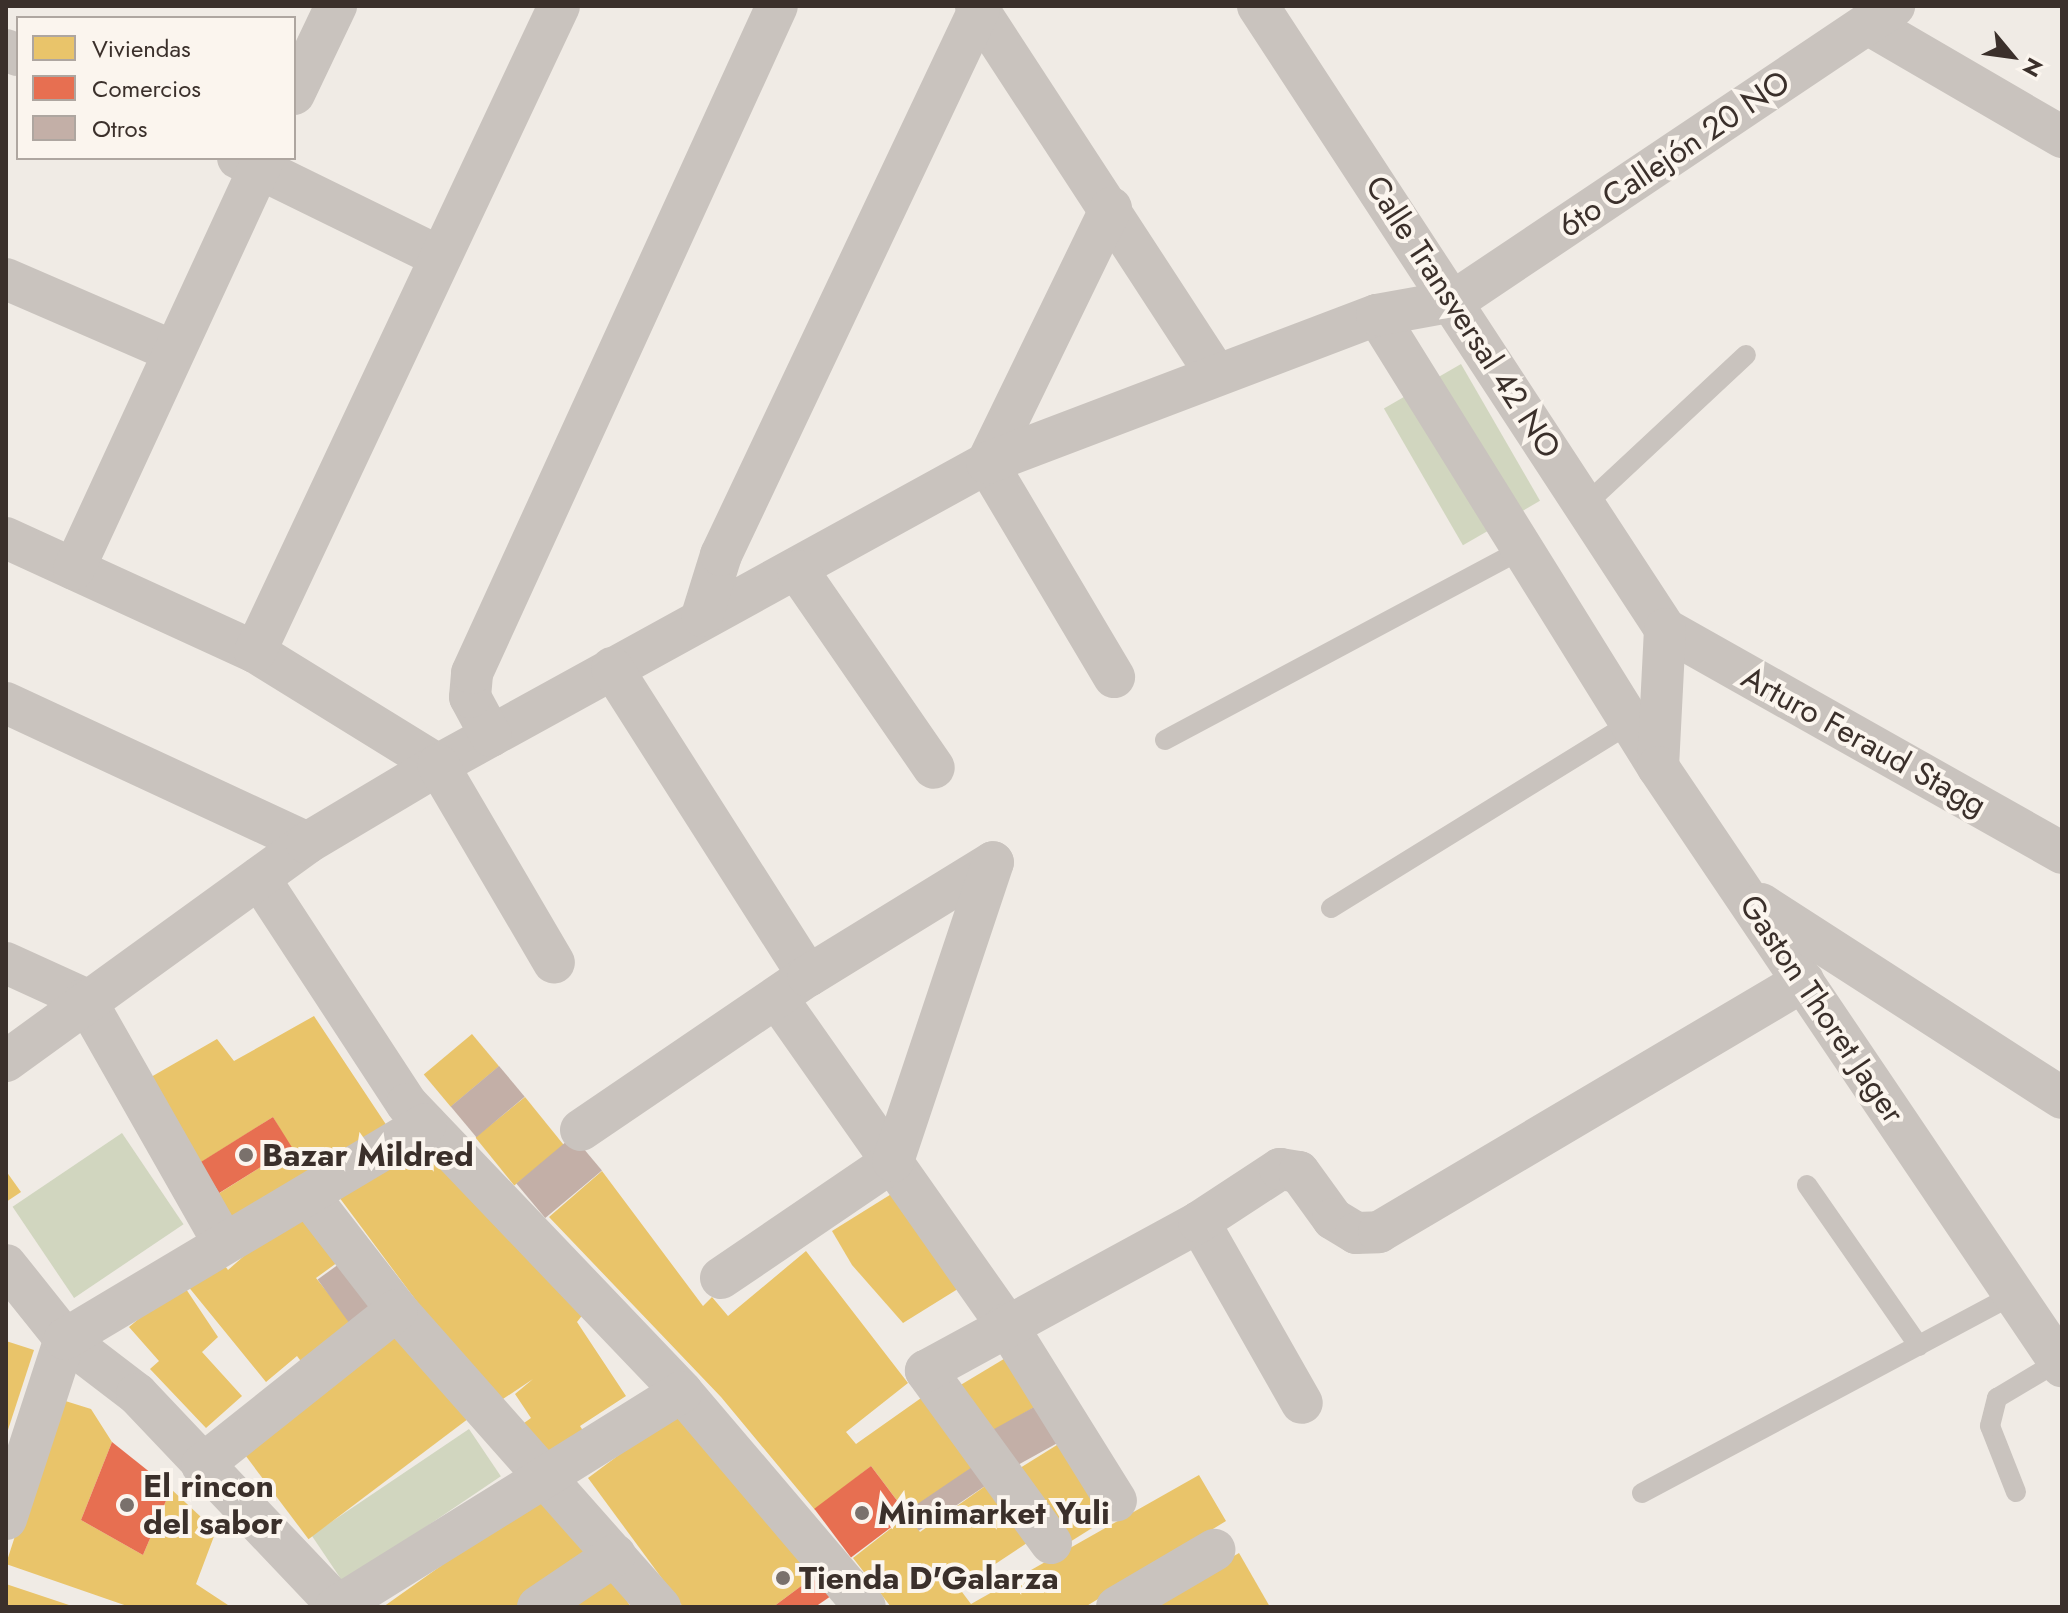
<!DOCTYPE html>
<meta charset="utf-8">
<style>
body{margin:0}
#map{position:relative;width:2068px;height:1613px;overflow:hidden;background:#f0ebe5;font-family:Jost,sans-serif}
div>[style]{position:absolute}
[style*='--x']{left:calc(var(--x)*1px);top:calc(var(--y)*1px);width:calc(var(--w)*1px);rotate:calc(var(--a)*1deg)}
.green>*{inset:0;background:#d1d6bf;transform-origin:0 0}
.homes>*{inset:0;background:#e9c46a;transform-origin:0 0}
.shops>*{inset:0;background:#e76f51;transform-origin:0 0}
.building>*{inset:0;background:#c3afa7;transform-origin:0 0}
.service>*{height:20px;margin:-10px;padding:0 10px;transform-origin:10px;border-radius:10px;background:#c9c3be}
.minor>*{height:42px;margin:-21px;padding:0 21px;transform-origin:21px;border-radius:21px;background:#c9c3be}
.dots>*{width:22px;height:22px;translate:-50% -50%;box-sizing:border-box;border:4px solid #fbf5ee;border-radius:50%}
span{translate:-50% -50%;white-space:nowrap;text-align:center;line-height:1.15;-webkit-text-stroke:8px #fbf5ee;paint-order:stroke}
.street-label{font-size:32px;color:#3b302b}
.poi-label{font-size:32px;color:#3b302b;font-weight:700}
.left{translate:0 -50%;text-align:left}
.frame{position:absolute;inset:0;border:8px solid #3b302b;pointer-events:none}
.legend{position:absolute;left:16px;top:16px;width:280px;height:144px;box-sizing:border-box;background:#fbf5ee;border:2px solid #aea6a0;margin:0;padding:10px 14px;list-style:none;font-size:24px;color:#3b302b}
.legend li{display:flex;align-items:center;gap:16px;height:40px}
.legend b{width:40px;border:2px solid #aea6a0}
.north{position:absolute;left:1972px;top:16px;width:80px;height:80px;-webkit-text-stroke:6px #fbf5ee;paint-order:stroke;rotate:119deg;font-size:22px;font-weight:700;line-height:32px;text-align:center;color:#3b302b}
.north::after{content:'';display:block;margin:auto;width:28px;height:36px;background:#3b302b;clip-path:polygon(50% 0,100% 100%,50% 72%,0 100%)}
</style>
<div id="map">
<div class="green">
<i style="left:1461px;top:364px;width:158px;height:89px;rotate:60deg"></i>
<i style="left:122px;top:1133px;width:110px;height:132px;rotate:56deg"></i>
<i style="left:469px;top:1429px;width:57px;height:190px;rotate:56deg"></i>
</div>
<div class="homes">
<i style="clip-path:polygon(314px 1016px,391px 1132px,236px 1223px,218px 1194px,291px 1148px,273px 1117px,200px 1163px,151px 1077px,217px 1039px,234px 1061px)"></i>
<i style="left:472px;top:1034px;width:42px;height:63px;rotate:50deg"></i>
<i style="left:525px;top:1097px;width:62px;height:64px;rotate:51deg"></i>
<i style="clip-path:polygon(426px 1135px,584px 1313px,577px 1322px,626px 1396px,580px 1426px,591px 1443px,546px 1471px,517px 1428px,531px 1418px,515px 1394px,533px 1379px,494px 1405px,336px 1193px)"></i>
<i style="clip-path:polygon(6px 1171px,21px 1192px,6px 1202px)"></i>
<i style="clip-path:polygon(602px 1171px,703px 1306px,712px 1297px,728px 1316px,806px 1251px,908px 1383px,846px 1432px,856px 1444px,931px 1391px,978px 1463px,908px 1515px,920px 1532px,991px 1482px,1030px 1541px,959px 1588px,971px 1604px,1199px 1475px,1226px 1521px,1085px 1607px,891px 1607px,853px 1558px,908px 1515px,871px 1466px,815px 1510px,721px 1397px,549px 1217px)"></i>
<i style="clip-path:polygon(901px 1188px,961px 1287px,903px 1323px,852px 1265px,832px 1231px)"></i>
<i style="clip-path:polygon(299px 1208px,338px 1262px,316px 1278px,360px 1333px,309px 1372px,297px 1356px,266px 1382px,187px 1285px,220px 1259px,228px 1270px)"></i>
<i style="clip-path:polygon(182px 1283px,218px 1337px,202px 1352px,242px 1396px,206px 1428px,150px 1369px,159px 1361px,129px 1327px)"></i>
<i style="left:396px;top:1323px;width:120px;height:200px;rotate:53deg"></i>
<i style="clip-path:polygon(6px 1341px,34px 1350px,7px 1433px,6px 1433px)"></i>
<i style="left:1022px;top:1348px;width:57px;height:78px;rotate:59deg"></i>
<i style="clip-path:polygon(59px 1399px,91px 1409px,112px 1442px,81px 1520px,143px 1555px,171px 1489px,216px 1531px,196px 1584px,231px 1607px,130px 1607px,6px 1564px)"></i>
<i style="clip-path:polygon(686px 1405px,816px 1575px,773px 1607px,683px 1607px,588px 1478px)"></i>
<i style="left:1073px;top:1435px;width:89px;height:73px;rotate:58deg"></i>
<i style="clip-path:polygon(552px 1487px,597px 1549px,518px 1607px,383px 1607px)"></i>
<i style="clip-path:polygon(1239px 1553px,1270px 1607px,1147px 1607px)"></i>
<i style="clip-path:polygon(607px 1572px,631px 1607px,557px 1607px)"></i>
<i style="clip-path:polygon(6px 1584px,72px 1606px,72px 1607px,6px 1607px)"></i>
</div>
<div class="shops">
<i style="left:273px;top:1117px;width:36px;height:86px;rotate:58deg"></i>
<i style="clip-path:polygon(112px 1442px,171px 1489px,143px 1555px,81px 1520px)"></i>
<i style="left:871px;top:1466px;width:61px;height:71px;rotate:53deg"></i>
<i style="clip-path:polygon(816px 1575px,831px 1596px,815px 1607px,773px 1607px)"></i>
</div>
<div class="building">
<i style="left:499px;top:1066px;width:40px;height:63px;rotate:50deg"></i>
<i style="left:573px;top:1136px;width:45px;height:74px;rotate:50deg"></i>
<i style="left:350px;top:1256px;width:66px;height:40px;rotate:54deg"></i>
<i style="left:1052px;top:1397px;width:43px;height:77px;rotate:61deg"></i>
<i style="left:978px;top:1463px;width:23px;height:87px;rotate:56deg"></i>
</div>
<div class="service">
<i style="--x:1585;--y:505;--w:220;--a:-43"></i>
<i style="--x:1165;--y:740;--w:405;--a:-28.1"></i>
<i style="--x:1331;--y:908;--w:352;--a:-31.7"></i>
<i style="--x:1807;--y:1185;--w:196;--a:55.2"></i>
<i style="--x:2016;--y:1492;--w:71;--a:-111.5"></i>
<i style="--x:1990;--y:1426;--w:29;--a:-76"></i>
<i style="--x:1997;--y:1398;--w:72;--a:-30.8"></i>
<i style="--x:1642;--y:1493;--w:421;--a:-28.1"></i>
</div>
<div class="minor">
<i style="--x:976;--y:6;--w:438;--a:56.9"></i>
<i style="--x:1258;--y:6;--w:744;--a:56.84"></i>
<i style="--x:1665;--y:629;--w:456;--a:29.4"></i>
<i style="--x:1868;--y:24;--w:225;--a:30.2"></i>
<i style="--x:6;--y:50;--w:13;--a:23"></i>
<i style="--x:294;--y:94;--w:98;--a:-64.5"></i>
<i style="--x:238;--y:158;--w:225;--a:26.1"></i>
<i style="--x:1111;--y:208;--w:284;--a:115.9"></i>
<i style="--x:987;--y:463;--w:249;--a:59.3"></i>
<i style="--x:6;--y:279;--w:181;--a:23.4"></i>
<i style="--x:1377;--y:315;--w:532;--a:58.13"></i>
<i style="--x:6;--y:538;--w:274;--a:24.6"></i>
<i style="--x:255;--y:652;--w:215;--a:31.7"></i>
<i style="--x:438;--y:765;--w:627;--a:-28.81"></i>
<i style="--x:987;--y:463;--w:417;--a:-20.8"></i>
<i style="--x:1377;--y:315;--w:78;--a:-10.3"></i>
<i style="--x:1454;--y:301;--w:530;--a:-33.84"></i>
<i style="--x:74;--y:569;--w:453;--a:-65.2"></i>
<i style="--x:798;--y:571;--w:239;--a:55.4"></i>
<i style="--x:702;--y:616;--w:64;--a:-72.7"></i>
<i style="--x:721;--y:555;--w:603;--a:-64.67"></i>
<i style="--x:1665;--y:629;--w:138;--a:92.9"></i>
<i style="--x:1658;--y:767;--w:723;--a:56"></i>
<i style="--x:255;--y:652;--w:714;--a:-64.8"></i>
<i style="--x:612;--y:668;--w:365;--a:57.5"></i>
<i style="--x:6;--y:703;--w:332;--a:24.9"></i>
<i style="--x:491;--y:736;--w:44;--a:-118.3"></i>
<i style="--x:470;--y:697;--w:24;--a:-85"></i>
<i style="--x:472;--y:673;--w:733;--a:-65.43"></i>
<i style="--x:259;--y:878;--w:270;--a:56.8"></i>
<i style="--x:407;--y:1104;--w:398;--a:46.3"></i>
<i style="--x:682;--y:1392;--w:282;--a:49.6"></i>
<i style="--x:1761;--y:904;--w:358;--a:32.8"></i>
<i style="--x:6;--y:963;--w:87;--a:24.5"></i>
<i style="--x:85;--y:999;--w:279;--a:60.4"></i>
<i style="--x:779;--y:1001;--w:395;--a:54.9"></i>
<i style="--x:1006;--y:1324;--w:208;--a:58.1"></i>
<i style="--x:6;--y:1061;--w:372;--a:-35.9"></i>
<i style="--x:307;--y:843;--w:152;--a:-30.8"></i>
<i style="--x:438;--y:765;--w:229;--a:59.6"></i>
<i style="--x:581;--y:1130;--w:274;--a:-34.2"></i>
<i style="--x:808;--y:976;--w:217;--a:-31.6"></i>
<i style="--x:309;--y:1196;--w:144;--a:52.3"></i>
<i style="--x:397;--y:1310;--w:397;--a:48.5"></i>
<i style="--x:1199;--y:1222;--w:208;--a:60.4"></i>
<i style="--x:6;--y:1265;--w:95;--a:51.4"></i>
<i style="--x:65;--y:1339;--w:91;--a:37.4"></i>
<i style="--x:137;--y:1394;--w:294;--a:46.5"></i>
<i style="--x:721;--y:1278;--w:208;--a:-34.2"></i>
<i style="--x:893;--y:1161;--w:315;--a:-71.5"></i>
<i style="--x:202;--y:1465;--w:249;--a:-38.5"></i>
<i style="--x:6;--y:1519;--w:189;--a:-71.9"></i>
<i style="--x:65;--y:1339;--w:420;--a:-30.8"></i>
<i style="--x:1051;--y:1543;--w:213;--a:-126"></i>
<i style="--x:926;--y:1371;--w:311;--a:-28.6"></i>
<i style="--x:1199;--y:1222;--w:97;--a:-33.2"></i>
<i style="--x:1280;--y:1169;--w:19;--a:9"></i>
<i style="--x:1299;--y:1172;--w:58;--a:54.1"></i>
<i style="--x:1333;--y:1219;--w:27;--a:31"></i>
<i style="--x:1356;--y:1233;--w:23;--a:-2"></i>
<i style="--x:1379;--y:1232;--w:493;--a:-30.6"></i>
<i style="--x:336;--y:1607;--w:407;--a:-31.9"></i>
<i style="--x:538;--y:1607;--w:93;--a:-34"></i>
<i style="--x:1117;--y:1607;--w:113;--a:-30.4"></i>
</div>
<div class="dots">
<i style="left:246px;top:1155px;background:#7a716c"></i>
<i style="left:127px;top:1505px;background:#7a716c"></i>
<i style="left:862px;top:1513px;background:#7a716c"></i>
<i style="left:783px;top:1578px;background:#7a716c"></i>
</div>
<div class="street-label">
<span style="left:1674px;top:154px;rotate:-34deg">6to Callejón 20 NO</span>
<span style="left:1463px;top:317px;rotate:57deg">Calle Transversal 42 NO</span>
<span style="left:1864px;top:741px;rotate:29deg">Arturo Feraud Stagg</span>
<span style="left:1822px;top:1009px;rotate:56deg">Gaston Thoret Jager</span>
</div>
<div class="poi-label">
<span class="left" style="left:262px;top:1155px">Bazar Mildred</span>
<span class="left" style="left:143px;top:1505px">El rincon<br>del sabor</span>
<span class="left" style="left:878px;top:1513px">Minimarket Yuli</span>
<span class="left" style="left:799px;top:1578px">Tienda D'Galarza</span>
</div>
<div class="frame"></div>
<ul class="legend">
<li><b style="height:22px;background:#e9c46a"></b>Viviendas</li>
<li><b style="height:22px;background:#e76f51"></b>Comercios</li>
<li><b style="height:22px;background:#c3afa7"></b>Otros</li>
</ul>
<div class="north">N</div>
</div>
